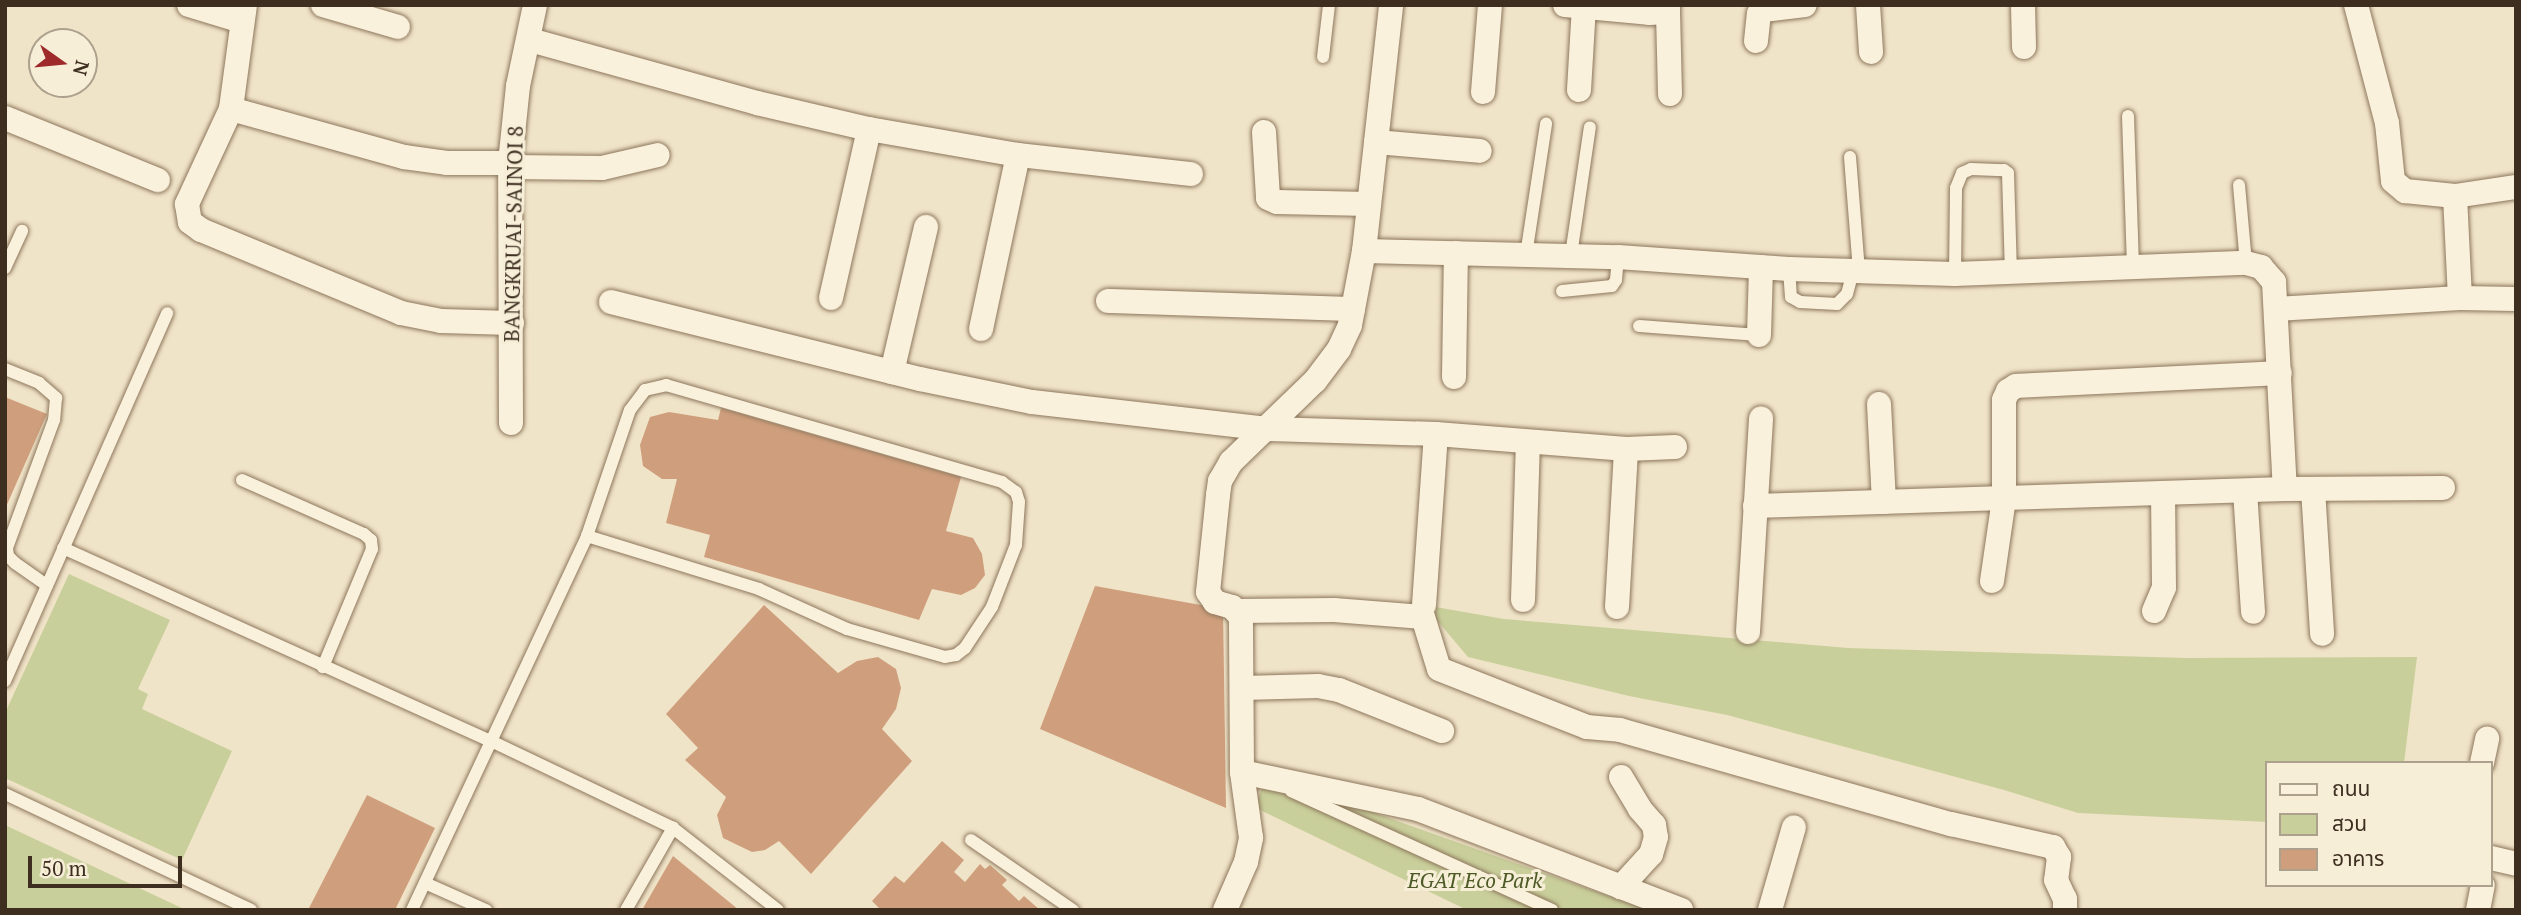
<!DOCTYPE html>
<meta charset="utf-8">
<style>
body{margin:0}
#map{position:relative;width:2521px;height:915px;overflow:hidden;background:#f0e4c8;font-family:"PT Serif","Noto Sans Thai",serif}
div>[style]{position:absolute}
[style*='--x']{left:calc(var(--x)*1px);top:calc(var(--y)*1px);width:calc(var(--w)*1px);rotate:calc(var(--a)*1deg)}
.green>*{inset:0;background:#c9cf9b}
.building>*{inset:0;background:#cf9f7d}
.roads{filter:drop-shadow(0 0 2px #8d765c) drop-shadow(0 0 2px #8d765c)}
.service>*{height:12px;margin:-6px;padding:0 6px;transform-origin:6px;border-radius:6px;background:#faf1dc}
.minor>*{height:24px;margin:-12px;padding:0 12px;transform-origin:12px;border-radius:12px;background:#faf1dc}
span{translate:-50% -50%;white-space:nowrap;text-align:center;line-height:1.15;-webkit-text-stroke:6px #f7eed8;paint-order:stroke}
.street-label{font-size:21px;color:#3d2e20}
.park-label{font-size:21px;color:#4d5a26;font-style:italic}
.frame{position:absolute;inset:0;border:7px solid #3d2e20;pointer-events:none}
.legend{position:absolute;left:2265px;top:761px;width:228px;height:126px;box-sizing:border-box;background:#f7eed8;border:2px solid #ada18e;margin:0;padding:9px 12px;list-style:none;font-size:21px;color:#3d2e20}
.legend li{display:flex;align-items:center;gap:14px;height:35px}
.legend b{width:35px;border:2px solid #ada18e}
.north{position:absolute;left:28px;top:28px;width:70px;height:70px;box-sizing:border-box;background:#f7eed8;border:2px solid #ada18e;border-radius:50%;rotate:105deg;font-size:19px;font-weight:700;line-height:28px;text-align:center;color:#3d2e20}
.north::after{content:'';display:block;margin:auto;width:24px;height:32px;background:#9e2a2b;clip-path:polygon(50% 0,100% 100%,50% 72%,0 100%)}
.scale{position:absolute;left:28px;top:856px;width:154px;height:32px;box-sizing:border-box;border:4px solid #3d2e20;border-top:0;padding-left:9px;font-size:21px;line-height:24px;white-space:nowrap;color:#3d2e20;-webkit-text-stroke:5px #f7eed8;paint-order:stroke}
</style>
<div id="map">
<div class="green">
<i style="clip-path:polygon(69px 574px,170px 620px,138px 689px,148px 694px,142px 709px,232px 751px,182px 860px,5px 778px,5px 713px)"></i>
<i style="clip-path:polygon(1424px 605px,1504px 619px,1848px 648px,2186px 658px,2417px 657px,2404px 763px,2267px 763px,2267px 822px,2078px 813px,2004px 790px,1727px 715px,1629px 696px,1468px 657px)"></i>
<i style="clip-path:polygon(1268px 775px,1648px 910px,1467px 910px,1254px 807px)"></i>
<i style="clip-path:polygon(5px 825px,186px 910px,5px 910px)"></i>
</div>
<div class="building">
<i style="clip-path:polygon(5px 397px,47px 414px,5px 509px)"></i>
<i style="clip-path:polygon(721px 408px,961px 477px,946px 531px,973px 538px,982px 554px,985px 575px,975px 588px,961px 595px,932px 589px,919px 620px,704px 557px,710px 535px,666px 523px,677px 479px,662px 479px,643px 466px,640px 445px,650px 417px,669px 412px,718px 420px)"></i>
<i style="clip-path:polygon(1095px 586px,1223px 609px,1226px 808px,1040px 729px)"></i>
<i style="clip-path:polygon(764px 605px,838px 673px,857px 661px,878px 657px,896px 669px,901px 688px,896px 709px,882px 729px,912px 761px,811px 874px,779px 841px,765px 850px,752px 852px,723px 838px,717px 815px,726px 797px,685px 760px,698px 748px,666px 714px)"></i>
<i style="clip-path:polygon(367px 795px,435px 828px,395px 910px,308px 910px)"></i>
<i style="clip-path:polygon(942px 841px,964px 860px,954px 872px,965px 882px,980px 864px,985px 869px,990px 865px,1007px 880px,1002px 885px,1019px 901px,1024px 896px,1040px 910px,881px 910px,872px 901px,895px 876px,904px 883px)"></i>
<i style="clip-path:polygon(673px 856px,739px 910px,642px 910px)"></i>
</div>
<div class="roads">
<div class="service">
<i style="--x:1323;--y:57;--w:52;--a:-83.4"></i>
<i style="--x:2128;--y:116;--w:152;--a:88.1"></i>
<i style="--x:1850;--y:157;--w:114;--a:85.5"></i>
<i style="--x:2239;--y:185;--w:78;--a:84.9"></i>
<i style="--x:1526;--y:255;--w:133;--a:-81.3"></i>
<i style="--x:1571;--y:255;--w:129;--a:-81.6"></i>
<i style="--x:5;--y:268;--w:41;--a:-65.3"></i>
<i style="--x:1789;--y:269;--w:28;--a:86"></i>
<i style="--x:1791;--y:297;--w:10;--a:29"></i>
<i style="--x:1800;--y:302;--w:37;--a:3"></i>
<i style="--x:1837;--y:304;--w:14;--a:-45"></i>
<i style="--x:1847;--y:294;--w:24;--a:-75"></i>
<i style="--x:1955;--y:274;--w:86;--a:-89.3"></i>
<i style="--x:1956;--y:188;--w:16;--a:-68"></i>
<i style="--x:1962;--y:173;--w:10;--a:-24"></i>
<i style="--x:1971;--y:169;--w:33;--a:2"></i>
<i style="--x:2004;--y:170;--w:5;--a:37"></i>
<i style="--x:2008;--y:173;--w:100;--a:88.3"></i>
<i style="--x:1562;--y:291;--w:50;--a:-5.7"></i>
<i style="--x:1612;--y:286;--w:7;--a:-56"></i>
<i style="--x:1616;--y:280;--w:23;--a:-85"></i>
<i style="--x:1639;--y:326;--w:120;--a:4.3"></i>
<i style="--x:5;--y:369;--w:37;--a:22"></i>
<i style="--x:39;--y:383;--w:23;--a:41"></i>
<i style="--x:56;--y:398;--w:22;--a:95"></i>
<i style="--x:54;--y:420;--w:136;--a:110.2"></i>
<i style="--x:7;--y:548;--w:8;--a:83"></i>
<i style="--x:8;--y:556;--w:10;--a:45"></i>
<i style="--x:15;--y:563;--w:39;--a:35"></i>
<i style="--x:242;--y:480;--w:133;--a:23.9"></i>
<i style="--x:364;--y:534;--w:9;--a:41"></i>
<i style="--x:371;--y:540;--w:9;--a:84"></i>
<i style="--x:372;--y:549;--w:128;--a:112.6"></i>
<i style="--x:63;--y:548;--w:472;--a:24.3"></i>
<i style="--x:493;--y:742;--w:199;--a:25.5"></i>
<i style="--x:673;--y:828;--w:133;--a:38"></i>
<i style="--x:5;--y:681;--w:402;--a:-66.2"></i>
<i style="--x:1291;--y:791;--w:287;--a:24.5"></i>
<i style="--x:5;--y:794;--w:272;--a:25.2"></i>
<i style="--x:971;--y:840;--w:124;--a:34.5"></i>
<i style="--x:425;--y:883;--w:67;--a:23.9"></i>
<i style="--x:412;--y:910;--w:413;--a:-64.9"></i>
<i style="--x:587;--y:536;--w:133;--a:-71.2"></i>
<i style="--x:630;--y:410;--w:25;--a:-53"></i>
<i style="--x:645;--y:390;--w:22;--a:-13"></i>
<i style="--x:666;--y:385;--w:350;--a:16.1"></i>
<i style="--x:1002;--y:482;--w:17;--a:36"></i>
<i style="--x:1016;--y:492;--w:10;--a:73"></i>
<i style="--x:1019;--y:502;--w:43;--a:94"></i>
<i style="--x:1016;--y:545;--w:66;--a:111.2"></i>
<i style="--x:992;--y:607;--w:49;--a:123.4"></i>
<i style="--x:965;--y:648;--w:11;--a:142"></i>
<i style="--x:956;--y:655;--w:11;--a:170"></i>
<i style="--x:945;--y:657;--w:102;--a:-164.1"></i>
<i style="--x:847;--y:629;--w:97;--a:-155.6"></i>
<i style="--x:759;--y:589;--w:180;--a:-162.9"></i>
<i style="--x:626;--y:910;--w:95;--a:-60.2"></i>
</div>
<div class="minor">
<i style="--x:189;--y:5;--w:55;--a:16.8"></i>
<i style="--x:245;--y:5;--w:105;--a:97.7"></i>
<i style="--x:231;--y:109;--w:105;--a:114.9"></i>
<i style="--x:187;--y:204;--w:18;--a:81"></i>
<i style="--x:190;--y:222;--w:14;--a:36"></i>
<i style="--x:201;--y:230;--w:217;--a:22.5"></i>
<i style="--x:401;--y:313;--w:41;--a:11.3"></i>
<i style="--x:441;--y:321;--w:71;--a:1.6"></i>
<i style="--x:323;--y:5;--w:78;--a:16.3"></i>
<i style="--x:1565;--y:5;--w:84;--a:5.4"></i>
<i style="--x:1649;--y:13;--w:19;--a:-3"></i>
<i style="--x:1668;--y:12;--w:7;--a:-90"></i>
<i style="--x:1868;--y:5;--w:47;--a:86.3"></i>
<i style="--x:2023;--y:5;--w:42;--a:88.6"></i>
<i style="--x:2356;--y:5;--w:122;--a:75.3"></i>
<i style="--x:2387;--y:123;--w:58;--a:84.1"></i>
<i style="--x:2393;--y:181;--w:16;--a:40"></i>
<i style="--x:2405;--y:191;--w:50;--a:5.7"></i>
<i style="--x:2455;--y:196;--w:102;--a:87.2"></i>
<i style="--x:1668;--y:12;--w:82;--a:88.6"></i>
<i style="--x:530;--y:40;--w:236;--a:15.5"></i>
<i style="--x:757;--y:103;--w:115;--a:13.1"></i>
<i style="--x:869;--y:129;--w:151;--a:9.9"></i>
<i style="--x:1018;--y:155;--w:174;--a:6.3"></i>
<i style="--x:1756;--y:41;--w:27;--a:-84"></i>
<i style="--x:1759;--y:14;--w:6;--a:-45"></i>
<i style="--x:1763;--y:10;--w:42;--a:-6.8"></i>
<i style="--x:1579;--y:90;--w:85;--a:-86.6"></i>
<i style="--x:1483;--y:92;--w:87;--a:-85.4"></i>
<i style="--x:231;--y:109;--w:180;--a:15.5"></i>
<i style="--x:404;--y:157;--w:43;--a:7.9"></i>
<i style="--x:447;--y:163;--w:63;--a:0"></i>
<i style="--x:5;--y:118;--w:165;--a:22.1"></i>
<i style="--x:1264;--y:132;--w:66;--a:86.5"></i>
<i style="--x:1268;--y:198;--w:10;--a:24"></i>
<i style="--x:1277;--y:202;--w:92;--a:1.2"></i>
<i style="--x:1376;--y:142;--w:104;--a:4.9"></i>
<i style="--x:510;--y:167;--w:92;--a:0.6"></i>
<i style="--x:602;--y:168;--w:57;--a:-13.1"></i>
<i style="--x:2455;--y:196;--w:62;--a:-8.4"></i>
<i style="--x:1364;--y:251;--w:254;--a:1.4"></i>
<i style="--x:1618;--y:257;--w:171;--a:4"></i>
<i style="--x:1789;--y:269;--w:166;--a:1.7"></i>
<i style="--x:1955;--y:274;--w:291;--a:-2.2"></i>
<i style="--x:2246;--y:263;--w:16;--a:15"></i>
<i style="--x:2261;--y:267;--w:20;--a:49"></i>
<i style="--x:2274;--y:282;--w:207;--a:87"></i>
<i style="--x:831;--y:298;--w:173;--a:-77.3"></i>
<i style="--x:1108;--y:301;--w:245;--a:1.9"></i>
<i style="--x:611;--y:302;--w:318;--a:14"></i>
<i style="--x:920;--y:379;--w:114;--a:11.6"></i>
<i style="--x:1032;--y:402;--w:239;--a:6.5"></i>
<i style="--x:1269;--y:429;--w:167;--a:1.7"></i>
<i style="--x:1436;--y:434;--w:191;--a:4.5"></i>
<i style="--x:1626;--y:449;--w:49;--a:-2.3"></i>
<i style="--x:2276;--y:309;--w:184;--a:-3.4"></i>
<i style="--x:2460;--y:298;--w:56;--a:1"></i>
<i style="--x:981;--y:329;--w:178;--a:-78"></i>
<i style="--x:1759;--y:335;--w:68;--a:-88.3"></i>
<i style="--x:892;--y:372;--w:149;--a:-76.8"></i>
<i style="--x:1454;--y:377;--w:124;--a:-89.1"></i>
<i style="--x:1879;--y:404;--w:98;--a:87.1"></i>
<i style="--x:511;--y:423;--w:260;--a:-90.2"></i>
<i style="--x:510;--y:163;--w:77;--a:-84.1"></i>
<i style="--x:518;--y:86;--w:83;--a:-78.1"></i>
<i style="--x:2313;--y:489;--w:145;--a:86.4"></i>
<i style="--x:2245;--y:491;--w:121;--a:86.2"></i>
<i style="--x:1755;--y:506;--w:530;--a:-1.84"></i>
<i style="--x:2285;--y:489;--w:158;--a:-0.4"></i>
<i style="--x:1992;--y:581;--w:83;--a:-81.7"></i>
<i style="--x:2004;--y:499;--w:99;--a:-90"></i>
<i style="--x:2004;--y:400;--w:10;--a:-66"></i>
<i style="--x:2008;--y:391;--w:9;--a:-32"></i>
<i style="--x:2016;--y:386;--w:264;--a:-2.8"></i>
<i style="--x:1523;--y:600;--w:157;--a:-88.2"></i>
<i style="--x:1424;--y:605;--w:171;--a:-86"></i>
<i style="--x:1617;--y:607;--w:158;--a:-86.7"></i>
<i style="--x:1237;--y:611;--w:97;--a:-0.6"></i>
<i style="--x:1334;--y:610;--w:89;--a:4.5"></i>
<i style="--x:1423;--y:617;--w:54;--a:72.9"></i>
<i style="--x:1439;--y:669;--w:159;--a:21.4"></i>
<i style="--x:1587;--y:727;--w:33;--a:5"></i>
<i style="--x:1620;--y:730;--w:344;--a:15.9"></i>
<i style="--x:1951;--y:824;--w:105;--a:12.7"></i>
<i style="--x:2053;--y:847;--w:12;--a:59"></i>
<i style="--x:2059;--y:857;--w:23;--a:97"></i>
<i style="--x:2056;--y:880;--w:21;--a:65"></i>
<i style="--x:2065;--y:899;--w:11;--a:90"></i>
<i style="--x:2154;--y:611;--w:25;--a:-67"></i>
<i style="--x:2164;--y:588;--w:94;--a:-90.6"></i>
<i style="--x:1748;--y:632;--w:214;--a:-86.5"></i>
<i style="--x:1243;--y:688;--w:75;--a:-1.5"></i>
<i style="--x:1318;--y:686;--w:21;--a:11"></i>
<i style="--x:1339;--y:690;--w:111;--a:21.7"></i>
<i style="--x:2482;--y:763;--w:25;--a:-78"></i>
<i style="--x:1242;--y:772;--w:180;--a:11.9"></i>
<i style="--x:1418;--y:809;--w:282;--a:21"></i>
<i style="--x:1621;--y:777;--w:37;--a:59"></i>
<i style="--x:1640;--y:809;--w:21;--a:49"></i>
<i style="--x:1654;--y:825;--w:12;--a:81"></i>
<i style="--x:1656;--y:837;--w:18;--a:106"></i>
<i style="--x:1651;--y:854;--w:45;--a:132.3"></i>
<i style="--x:2491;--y:858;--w:26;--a:13"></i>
<i style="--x:1225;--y:910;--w:52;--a:-66.4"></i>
<i style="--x:1246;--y:862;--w:25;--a:-78"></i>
<i style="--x:1251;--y:838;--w:67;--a:-97.8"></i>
<i style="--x:1242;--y:772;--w:155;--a:-90.4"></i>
<i style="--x:1241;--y:617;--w:13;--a:-132"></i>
<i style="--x:1232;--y:607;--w:18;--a:-164"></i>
<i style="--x:1215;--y:602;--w:12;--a:-125"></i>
<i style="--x:1208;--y:592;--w:98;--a:-84.1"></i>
<i style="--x:1218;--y:495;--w:14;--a:-82"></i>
<i style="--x:1220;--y:481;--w:22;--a:-60"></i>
<i style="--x:1231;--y:462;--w:117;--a:-44"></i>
<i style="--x:1315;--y:381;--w:40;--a:-53"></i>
<i style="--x:1339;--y:349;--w:26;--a:-65"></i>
<i style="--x:1350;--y:325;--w:75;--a:-79.3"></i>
<i style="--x:1364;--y:251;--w:247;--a:-83.7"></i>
<i style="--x:1770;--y:910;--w:86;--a:-73.9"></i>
<i style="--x:2478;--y:910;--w:25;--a:-79"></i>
</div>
</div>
<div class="street-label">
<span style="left:513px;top:234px;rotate:-89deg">BANGKRUAI-SAINOI 8</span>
</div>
<div class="park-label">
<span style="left:1475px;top:880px">EGAT Eco Park</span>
</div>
<div class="frame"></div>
<ul class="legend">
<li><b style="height:9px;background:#faf1dc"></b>ถนน</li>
<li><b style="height:19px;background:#c9cf9b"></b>สวน</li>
<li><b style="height:19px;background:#cf9f7d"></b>อาคาร</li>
</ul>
<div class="north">N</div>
<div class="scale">50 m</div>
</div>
